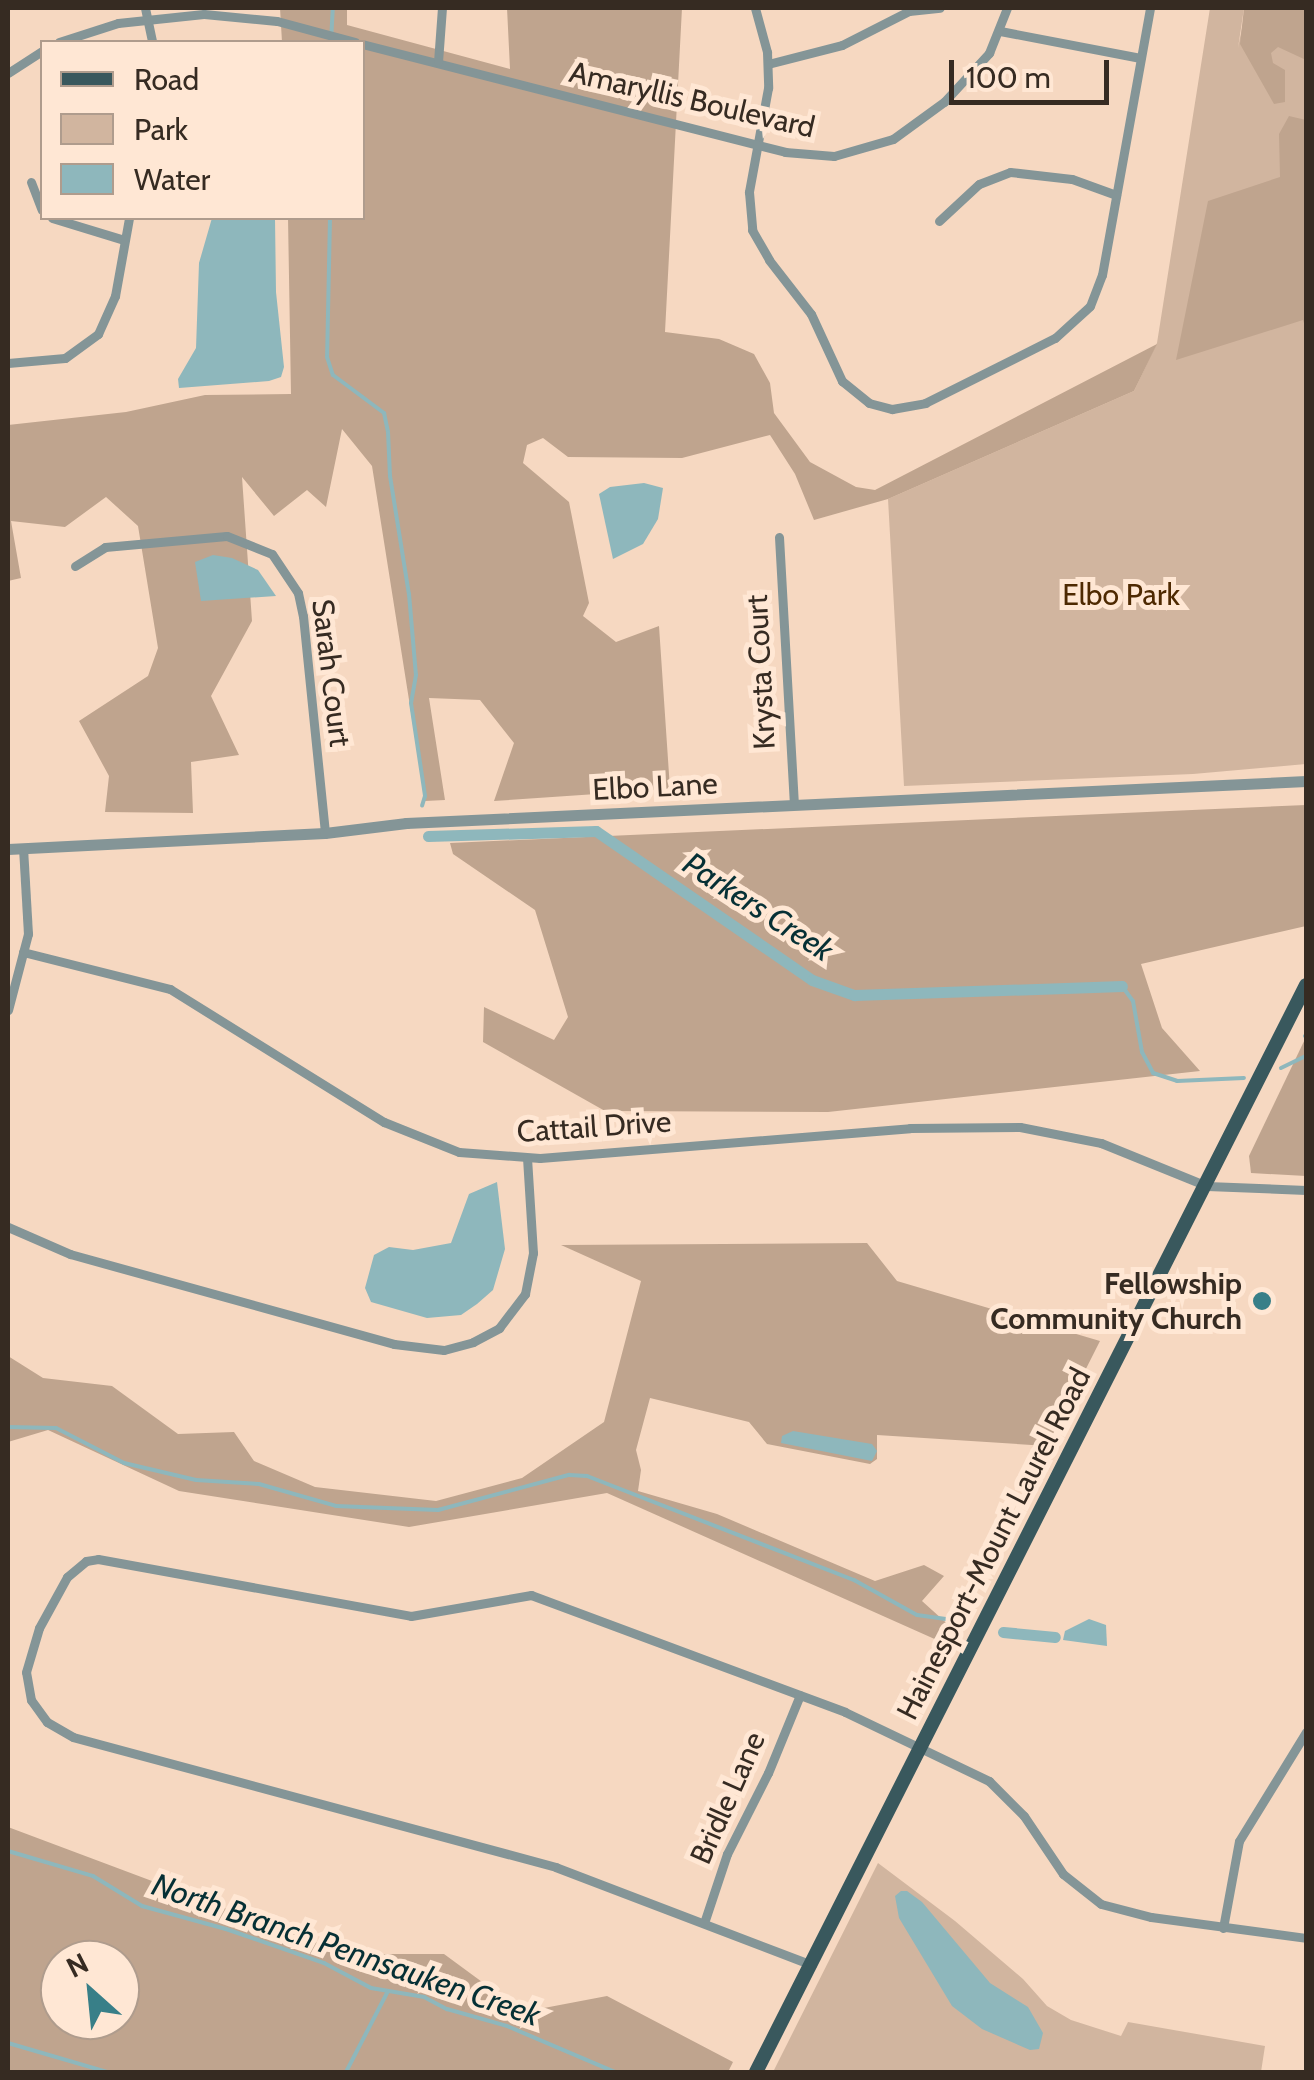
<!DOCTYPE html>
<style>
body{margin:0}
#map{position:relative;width:1314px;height:2080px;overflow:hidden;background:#f6d8c1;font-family:Cabin,sans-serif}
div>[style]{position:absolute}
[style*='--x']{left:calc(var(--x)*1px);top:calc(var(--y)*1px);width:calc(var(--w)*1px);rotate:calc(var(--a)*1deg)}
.green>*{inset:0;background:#d1b59f}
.forest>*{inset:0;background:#bfa48e}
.water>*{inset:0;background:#8eb7bc}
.stream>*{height:4px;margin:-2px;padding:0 2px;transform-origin:2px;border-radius:2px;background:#8eb7bc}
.canal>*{height:11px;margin:-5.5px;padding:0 5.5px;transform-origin:5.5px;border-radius:5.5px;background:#8eb7bc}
.minor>*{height:9px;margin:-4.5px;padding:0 4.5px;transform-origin:4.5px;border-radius:4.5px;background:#849597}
.tertiary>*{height:11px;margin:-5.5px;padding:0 5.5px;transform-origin:5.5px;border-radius:5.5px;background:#849597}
.primary>*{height:14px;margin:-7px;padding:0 7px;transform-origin:7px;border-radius:7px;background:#39585d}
.dots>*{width:28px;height:28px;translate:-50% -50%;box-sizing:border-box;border:5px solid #ffe7d4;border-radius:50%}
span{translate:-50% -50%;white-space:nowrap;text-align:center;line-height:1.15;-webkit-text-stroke:10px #ffe7d4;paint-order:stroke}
.street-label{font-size:30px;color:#362b22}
.park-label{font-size:30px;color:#4e2901}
.poi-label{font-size:30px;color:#362b22;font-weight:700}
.right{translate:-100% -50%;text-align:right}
.water-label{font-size:32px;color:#063035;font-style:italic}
.frame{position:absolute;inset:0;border:10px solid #362b22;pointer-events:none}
.legend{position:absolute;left:40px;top:40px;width:325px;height:180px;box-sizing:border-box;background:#ffe7d4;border:2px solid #af9c8d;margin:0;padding:12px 18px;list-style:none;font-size:30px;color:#362b22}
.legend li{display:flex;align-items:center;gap:20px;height:50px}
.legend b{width:50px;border:2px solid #af9c8d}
.north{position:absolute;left:40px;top:1940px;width:100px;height:100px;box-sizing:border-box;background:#ffe7d4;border:2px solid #af9c8d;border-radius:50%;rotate:333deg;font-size:28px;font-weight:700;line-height:40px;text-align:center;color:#362b22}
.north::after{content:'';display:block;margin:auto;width:35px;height:45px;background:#387f88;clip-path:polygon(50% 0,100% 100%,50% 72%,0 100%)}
.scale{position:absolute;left:949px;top:60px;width:160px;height:45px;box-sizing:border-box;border:5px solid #362b22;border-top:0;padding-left:12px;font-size:30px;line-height:35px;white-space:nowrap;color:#362b22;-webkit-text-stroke:8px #ffe7d4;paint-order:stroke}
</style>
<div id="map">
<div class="green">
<i style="clip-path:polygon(1210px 8px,1244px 8px,1238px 48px,1246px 8px,1306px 8px,1306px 764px,1193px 774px,904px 786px,888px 499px,1134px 391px,1157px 343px)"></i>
<i style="clip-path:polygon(878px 1863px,955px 1921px,1023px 1979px,1047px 2006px,1071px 2020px,1121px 2036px,1128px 2022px,1265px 2046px,1261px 2072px,773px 2072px)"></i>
</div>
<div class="forest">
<i style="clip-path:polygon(280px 8px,347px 8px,347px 25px,510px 69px,507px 8px,682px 8px,665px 332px,719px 339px,754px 354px,770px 383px,774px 413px,810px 462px,856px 487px,875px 490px,1157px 344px,1134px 391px,888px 499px,814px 520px,795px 474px,770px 435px,682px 458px,568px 457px,543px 438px,527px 445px,523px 463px,569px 502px,589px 603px,583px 616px,616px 642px,659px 626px,670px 789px,494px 801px,514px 743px,480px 700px,429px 698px,445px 800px,425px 801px,372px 466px,342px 429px,326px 507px,307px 490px,274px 516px,242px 477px,252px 621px,211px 696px,239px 755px,191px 762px,193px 813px,105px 812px,109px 776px,79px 721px,148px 676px,158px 648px,138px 526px,106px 497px,65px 527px,11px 521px,21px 578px,8px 581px,8px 425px,126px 412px,205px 395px,291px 394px,288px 218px,362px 218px,362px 42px,282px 42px)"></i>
<i style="clip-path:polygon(1244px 8px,1306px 8px,1306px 60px,1278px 47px,1271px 53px,1273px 63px,1285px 70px,1285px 102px,1274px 104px,1240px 44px)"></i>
<i style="clip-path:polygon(1289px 116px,1306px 120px,1306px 330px,1303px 320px,1176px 360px,1208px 201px,1280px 177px,1279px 134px)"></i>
<i style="clip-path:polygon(1306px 805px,1306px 926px,1141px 964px,1162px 1028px,1200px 1071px,828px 1112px,605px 1111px,483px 1042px,484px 1007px,554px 1040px,568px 1017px,535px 910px,453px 854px,450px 843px)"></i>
<i style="clip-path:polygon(1306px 1037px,1306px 1176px,1251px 1173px,1249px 1156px)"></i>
<i style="clip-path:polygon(867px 1243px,897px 1281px,1100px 1341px,1047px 1446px,877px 1435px,877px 1459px,870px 1464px,767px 1444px,749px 1422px,650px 1398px,636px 1450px,641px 1470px,638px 1491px,717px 1514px,875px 1581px,924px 1565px,944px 1576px,922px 1601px,953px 1629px,948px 1645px,607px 1493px,409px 1527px,179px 1491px,48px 1430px,8px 1442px,8px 1356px,43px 1378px,112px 1386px,178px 1434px,234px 1432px,254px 1461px,315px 1487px,436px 1501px,522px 1478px,604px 1422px,641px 1281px,561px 1245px)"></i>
<i style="clip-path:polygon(evenodd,8px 1827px,347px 1954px,444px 1954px,523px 2012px,607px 1996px,733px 2062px,728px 2072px,8px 2072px,8px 1827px,60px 1960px,120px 1960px,120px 2020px,60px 2020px,60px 1960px)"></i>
</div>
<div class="water">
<i style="clip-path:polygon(212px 218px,275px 218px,276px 292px,284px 367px,281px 377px,269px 381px,179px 388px,178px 379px,196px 348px,199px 263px)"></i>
<i style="clip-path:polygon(644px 483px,663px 488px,658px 519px,643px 544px,613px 559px,599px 494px,610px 487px)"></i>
<i style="clip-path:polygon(213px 555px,232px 558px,258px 570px,276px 596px,201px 601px,195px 562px)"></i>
<i style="clip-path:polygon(497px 1182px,505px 1249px,493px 1290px,477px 1304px,461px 1315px,427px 1318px,371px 1302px,365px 1288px,374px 1255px,389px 1247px,413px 1250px,451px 1243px,469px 1194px)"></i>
<i style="clip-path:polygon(793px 1431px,872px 1444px,877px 1451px,872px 1461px,781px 1443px,782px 1436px)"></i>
<i style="clip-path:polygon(1089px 1619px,1106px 1625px,1107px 1646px,1063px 1640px,1065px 1631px)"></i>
<i style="clip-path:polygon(901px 1891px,907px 1891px,922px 1902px,990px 1983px,1028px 2007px,1043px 2033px,1039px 2049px,1030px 2050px,982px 2029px,952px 2006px,899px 1918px,895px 1896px)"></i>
</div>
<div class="stream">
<i style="--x:331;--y:42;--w:34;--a:-87"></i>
<i style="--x:330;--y:218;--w:139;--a:91.2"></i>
<i style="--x:327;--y:357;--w:19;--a:72"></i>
<i style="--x:333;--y:375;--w:64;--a:36.7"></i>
<i style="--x:384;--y:413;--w:19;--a:78"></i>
<i style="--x:388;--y:432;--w:44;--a:87.4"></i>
<i style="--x:390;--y:476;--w:120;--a:80.9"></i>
<i style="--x:409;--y:594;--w:81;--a:85.1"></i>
<i style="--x:416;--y:675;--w:28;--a:100"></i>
<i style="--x:411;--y:703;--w:94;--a:81.4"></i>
<i style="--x:425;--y:796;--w:10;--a:107"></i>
<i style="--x:1122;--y:986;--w:19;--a:54"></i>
<i style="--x:1133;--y:1001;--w:52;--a:80"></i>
<i style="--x:1142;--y:1052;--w:24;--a:62"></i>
<i style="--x:1153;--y:1073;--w:25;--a:18"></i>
<i style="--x:1177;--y:1081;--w:67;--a:-2.6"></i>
<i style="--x:1305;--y:1036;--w:1;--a:-45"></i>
<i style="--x:1281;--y:1068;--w:28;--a:-26"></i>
<i style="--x:8;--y:1427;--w:48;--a:1.2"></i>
<i style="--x:56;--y:1428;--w:76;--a:27.2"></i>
<i style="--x:124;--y:1463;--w:74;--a:13.3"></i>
<i style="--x:196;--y:1480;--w:63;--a:3.6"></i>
<i style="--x:259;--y:1484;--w:80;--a:15.9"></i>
<i style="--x:336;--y:1506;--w:102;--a:2.2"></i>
<i style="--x:438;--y:1510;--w:136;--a:-15"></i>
<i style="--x:569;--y:1475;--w:18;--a:3"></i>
<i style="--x:587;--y:1476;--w:287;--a:21.3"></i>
<i style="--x:854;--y:1580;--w:72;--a:29.1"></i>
<i style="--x:917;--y:1615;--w:29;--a:8"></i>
<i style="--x:8;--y:1851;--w:89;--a:16.4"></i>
<i style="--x:93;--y:1876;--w:57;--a:31.5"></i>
<i style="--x:142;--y:1906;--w:87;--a:15.3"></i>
<i style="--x:226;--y:1929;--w:104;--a:19.1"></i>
<i style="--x:324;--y:1963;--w:53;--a:28"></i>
<i style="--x:371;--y:1988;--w:54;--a:9.6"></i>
<i style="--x:424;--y:1997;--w:26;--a:28"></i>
<i style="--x:447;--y:2009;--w:62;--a:15.8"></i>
<i style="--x:507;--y:2026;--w:117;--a:23.1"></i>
<i style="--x:8;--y:2043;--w:103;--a:16.3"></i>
<i style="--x:346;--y:2072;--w:91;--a:-62.6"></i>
</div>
<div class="canal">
<i style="--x:428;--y:836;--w:168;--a:-1.7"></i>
<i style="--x:596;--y:831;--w:262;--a:34.6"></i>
<i style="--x:812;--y:980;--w:45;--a:19.7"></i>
<i style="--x:854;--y:995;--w:268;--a:-1.9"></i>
<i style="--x:1003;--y:1632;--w:52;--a:5.5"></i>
</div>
<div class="minor">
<i style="--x:145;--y:8;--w:35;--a:78"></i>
<i style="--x:755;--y:8;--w:46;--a:74.7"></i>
<i style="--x:767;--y:52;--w:36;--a:88"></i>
<i style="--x:768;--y:88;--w:106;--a:100.4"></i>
<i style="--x:749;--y:192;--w:38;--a:85"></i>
<i style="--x:752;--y:230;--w:34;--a:60"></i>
<i style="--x:769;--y:260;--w:68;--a:52.1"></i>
<i style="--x:811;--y:314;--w:74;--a:65.2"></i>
<i style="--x:842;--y:381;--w:35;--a:39"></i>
<i style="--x:869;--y:403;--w:24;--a:15"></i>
<i style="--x:892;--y:409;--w:34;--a:-10"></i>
<i style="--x:925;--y:403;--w:145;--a:-26.6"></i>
<i style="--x:1055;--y:338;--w:47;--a:-42.4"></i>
<i style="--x:1090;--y:306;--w:33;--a:-69"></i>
<i style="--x:1102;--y:275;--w:271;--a:-79.8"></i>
<i style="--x:1000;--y:31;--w:143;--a:10.9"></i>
<i style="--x:59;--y:42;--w:62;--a:-17.9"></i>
<i style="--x:118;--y:23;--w:86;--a:-6"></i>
<i style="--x:204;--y:14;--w:73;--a:5.5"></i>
<i style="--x:277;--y:21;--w:81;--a:15.1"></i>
<i style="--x:362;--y:44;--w:437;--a:14.3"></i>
<i style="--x:785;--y:152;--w:49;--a:4.7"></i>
<i style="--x:834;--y:156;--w:61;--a:-16.1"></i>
<i style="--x:893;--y:139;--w:63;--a:-36"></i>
<i style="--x:944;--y:102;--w:67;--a:-47.4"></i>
<i style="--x:989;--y:53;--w:48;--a:-68.2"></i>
<i style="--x:438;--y:62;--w:54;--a:-85.8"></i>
<i style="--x:768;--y:64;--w:76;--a:-14.4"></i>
<i style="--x:842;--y:45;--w:75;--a:-26.9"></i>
<i style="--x:909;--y:11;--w:31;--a:-6"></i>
<i style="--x:8;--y:73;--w:40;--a:-32.9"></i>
<i style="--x:31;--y:182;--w:30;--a:69"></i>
<i style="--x:52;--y:218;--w:75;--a:17"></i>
<i style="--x:939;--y:221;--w:54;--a:-42.8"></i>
<i style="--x:979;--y:184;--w:33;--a:-21"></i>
<i style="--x:1010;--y:172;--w:62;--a:6.4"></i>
<i style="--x:1072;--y:179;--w:47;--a:20"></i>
<i style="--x:8;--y:363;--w:57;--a:-5"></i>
<i style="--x:65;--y:358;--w:41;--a:-36"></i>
<i style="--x:98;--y:334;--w:42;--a:-65.9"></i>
<i style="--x:115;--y:296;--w:79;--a:-79.8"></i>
<i style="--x:779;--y:537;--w:267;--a:86.8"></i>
<i style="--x:75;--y:566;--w:36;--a:-32"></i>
<i style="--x:105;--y:547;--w:122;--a:-5.2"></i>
<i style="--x:227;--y:536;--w:48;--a:21.8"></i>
<i style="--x:272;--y:554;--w:47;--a:56.3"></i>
<i style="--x:298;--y:593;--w:24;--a:78"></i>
<i style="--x:303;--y:616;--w:218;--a:84.2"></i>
<i style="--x:23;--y:952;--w:152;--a:14.1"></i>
<i style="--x:170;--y:989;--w:252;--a:31.9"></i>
<i style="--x:384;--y:1122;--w:81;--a:21.8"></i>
<i style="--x:459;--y:1152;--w:81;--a:4.2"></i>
<i style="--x:540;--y:1158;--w:371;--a:-4.6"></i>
<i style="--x:910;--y:1128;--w:110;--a:-0.5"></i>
<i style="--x:1020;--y:1127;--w:83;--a:11.2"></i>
<i style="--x:1101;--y:1143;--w:114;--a:22.1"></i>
<i style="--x:1207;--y:1186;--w:99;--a:2.3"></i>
<i style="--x:8;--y:1010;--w:79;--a:-75.3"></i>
<i style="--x:28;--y:934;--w:86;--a:-93.3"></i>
<i style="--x:8;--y:1227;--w:68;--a:23.5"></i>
<i style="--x:70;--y:1254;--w:336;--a:15.5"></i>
<i style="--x:394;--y:1344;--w:50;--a:6.8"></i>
<i style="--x:444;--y:1350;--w:30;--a:-15"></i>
<i style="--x:473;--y:1342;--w:30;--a:-28"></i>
<i style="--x:499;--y:1328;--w:43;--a:-52.6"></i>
<i style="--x:525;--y:1294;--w:42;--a:-79"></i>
<i style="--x:533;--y:1253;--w:95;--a:-93.6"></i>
<i style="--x:704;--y:1923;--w:73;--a:-71.6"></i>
<i style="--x:727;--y:1854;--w:91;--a:-63.2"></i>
<i style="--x:768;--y:1773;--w:84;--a:-67.7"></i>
<i style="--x:1223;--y:1928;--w:88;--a:-79.6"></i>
<i style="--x:1239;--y:1841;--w:128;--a:-58.4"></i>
<i style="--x:812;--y:1965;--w:274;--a:-159.1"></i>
<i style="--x:556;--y:1867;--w:500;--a:-164.94"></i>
<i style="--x:73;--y:1737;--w:30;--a:-150"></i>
<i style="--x:47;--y:1722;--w:27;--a:-126"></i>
<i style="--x:31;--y:1700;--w:28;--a:-100"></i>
<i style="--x:26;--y:1672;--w:46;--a:-73.5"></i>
<i style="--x:39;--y:1628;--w:58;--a:-61.2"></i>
<i style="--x:67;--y:1577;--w:25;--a:-40"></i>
<i style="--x:86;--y:1561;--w:12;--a:-9"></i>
<i style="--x:98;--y:1559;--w:318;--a:10.3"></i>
<i style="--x:411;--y:1616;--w:122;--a:-9.9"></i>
<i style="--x:531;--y:1595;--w:335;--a:20.4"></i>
<i style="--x:845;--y:1712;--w:160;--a:25.6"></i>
<i style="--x:989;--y:1781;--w:49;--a:45"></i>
<i style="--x:1024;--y:1816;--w:70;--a:56.1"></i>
<i style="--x:1063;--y:1874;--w:48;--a:38.3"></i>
<i style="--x:1101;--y:1904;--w:52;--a:14.6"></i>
<i style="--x:1151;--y:1917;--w:156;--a:7.7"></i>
</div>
<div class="tertiary">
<i style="--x:8;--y:849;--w:317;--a:-2.9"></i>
<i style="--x:325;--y:833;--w:82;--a:-7"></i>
<i style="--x:406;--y:823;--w:901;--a:-2.67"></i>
</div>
<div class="primary">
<i style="--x:756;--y:2072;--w:1218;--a:-63.16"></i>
</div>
<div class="dots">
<i style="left:1262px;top:1301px;background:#387f88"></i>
</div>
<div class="street-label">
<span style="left:692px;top:100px;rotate:13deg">Amaryllis Boulevard</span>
<span style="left:761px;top:672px;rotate:-93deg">Krysta Court</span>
<span style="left:331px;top:673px;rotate:83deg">Sarah Court</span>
<span style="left:655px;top:787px;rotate:-3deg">Elbo Lane</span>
<span style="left:594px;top:1127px;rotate:-4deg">Cattail Drive</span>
<span style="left:994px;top:1544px;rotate:-63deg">Hainesport-Mount Laurel Road</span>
<span style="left:728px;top:1798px;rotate:-66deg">Bridle Lane</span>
</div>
<div class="park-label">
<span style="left:1121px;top:595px">Elbo Park</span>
</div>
<div class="poi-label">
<span class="right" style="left:1242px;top:1301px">Fellowship<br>Community Church</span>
</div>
<div class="water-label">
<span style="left:758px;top:907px;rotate:33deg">Parkers Creek</span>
<span style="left:346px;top:1950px;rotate:19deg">North Branch Pennsauken Creek</span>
</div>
<div class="frame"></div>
<ul class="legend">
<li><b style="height:12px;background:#39585d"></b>Road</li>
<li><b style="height:28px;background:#d1b59f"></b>Park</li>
<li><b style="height:28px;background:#8eb7bc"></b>Water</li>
</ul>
<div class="north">N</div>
<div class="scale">100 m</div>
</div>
